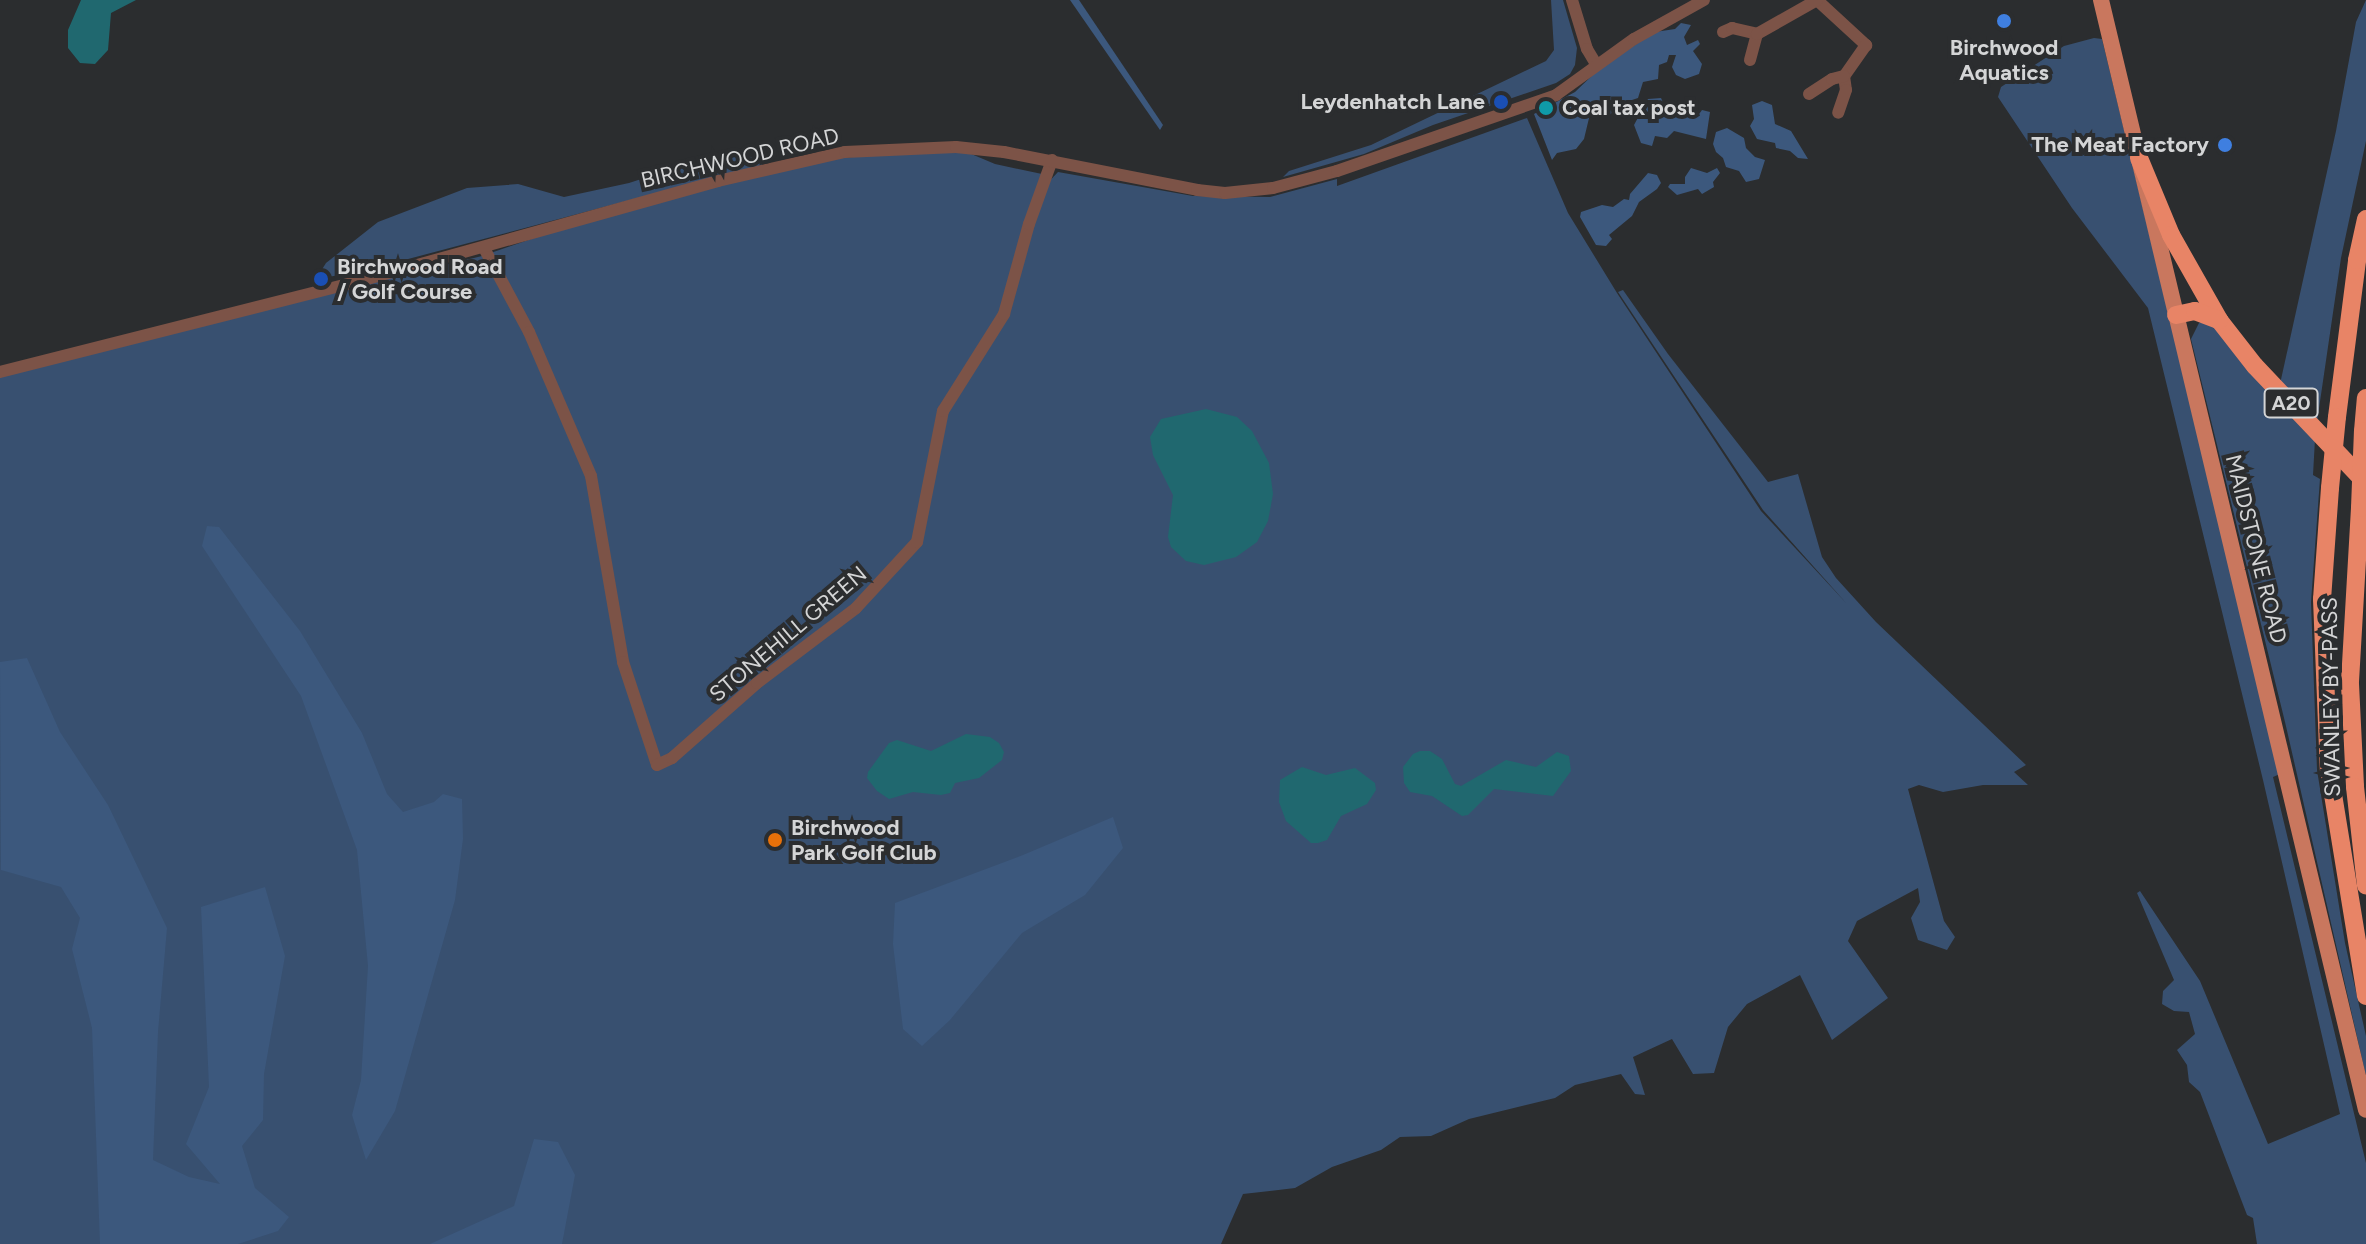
<!DOCTYPE html>
<style>
body{margin:0}
#map{position:relative;width:2366px;height:1244px;overflow:hidden;background:#2b2d2f;font-family:Figtree,sans-serif}
div>[style]{position:absolute}
[style*='--x']{left:calc(var(--x)*1px);top:calc(var(--y)*1px);width:calc(var(--w)*1px);rotate:calc(var(--a)*1deg)}
.green>*{inset:0;background:#385070}
.forest>*{inset:0;background:#3c587d}
.water>*{inset:0;background:#20686f}
.minor>*{height:12px;margin:-6px;padding:0 6px;transform-origin:6px;border-radius:6px;background:#7c5347}
.major>*{height:16px;margin:-8px;padding:0 8px;transform-origin:8px;border-radius:8px;background:#c9775e}
.highway>*{height:18px;margin:-9px;padding:0 9px;transform-origin:9px;border-radius:9px;background:#e88466}
.highway-bridge>*{height:18px;margin:-9px;padding:0 9px;transform-origin:9px;border-radius:9px;background:#e88466}
.dots>*{width:22px;height:22px;translate:-50% -50%;box-sizing:border-box;border:4px solid #2b2d2f;border-radius:50%}
span{translate:-50% -50%;white-space:nowrap;text-align:center;line-height:1.15;-webkit-text-stroke:8px #2b2d2f;paint-order:stroke}
.shield-label span{padding:2px 6px;background:#2b2d2f;border:2px solid;border-radius:6px;-webkit-text-stroke-width:0}
.shield-label{font-size:20px;color:#d4d5d6;font-weight:700}
.poi-label{font-size:22px;color:#d4d5d6;font-weight:700}
.right{translate:-100% -50%;text-align:right}
.left{translate:0 -50%;text-align:left}
.street-label{font-size:22px;color:#d4d5d6}
</style>
<div id="map">
<div class="green">
<i style="clip-path:polygon(1551px 0,1563px 0,1577px 48px,1575px 65px,1570px 74px,1556px 83px,1433px 125px,1364px 154px,1283px 177px,1289px 171px,1371px 145px,1546px 61px,1554px 50px)"></i>
<i style="clip-path:polygon(2366px 0,2366px 141px,2341px 258px,2317px 422px,2280px 384px,2336px 131px,2356px 22px)"></i>
<i style="clip-path:polygon(2094px 38px,2102px 39px,2280px 774px,2273px 777px,2366px 1163px,2366px 1244px,2257px 1244px,2253px 1218px,2247px 1215px,2200px 1092px,2189px 1082px,2187px 1065px,2177px 1050px,2195px 1034px,2189px 1012px,2174px 1011px,2162px 1004px,2163px 991px,2174px 980px,2137px 893px,2140px 891px,2200px 981px,2268px 1144px,2340px 1114px,2263px 780px,2148px 308px,2072px 208px,1998px 97px,2001px 87px,2064px 46px)"></i>
<i style="clip-path:polygon(1527px 118px,1568px 213px,1617px 293px,1761px 511px,1847px 604px,1763px 510px,1618px 292px,1623px 290px,1668px 354px,1768px 482px,1798px 474px,1822px 557px,1836px 578px,1876px 622px,2026px 765px,2014px 772px,2028px 785px,1983px 785px,1943px 792px,1919px 785px,1908px 789px,1944px 921px,1955px 937px,1947px 950px,1918px 940px,1911px 918px,1920px 902px,1918px 888px,1857px 921px,1848px 941px,1888px 998px,1832px 1040px,1800px 975px,1747px 1004px,1728px 1027px,1714px 1073px,1693px 1074px,1672px 1039px,1633px 1057px,1645px 1095px,1635px 1094px,1621px 1074px,1575px 1085px,1555px 1098px,1469px 1119px,1431px 1136px,1400px 1137px,1381px 1150px,1332px 1167px,1295px 1188px,1243px 1194px,1221px 1244px,0 1244px,0 373px,482px 256px,624px 207px,796px 162px,957px 148px,995px 164px,1042px 174px,1041px 190px,1058px 172px,1193px 196px,1270px 197px,1337px 179px,1337px 186px)"></i>
<i style="clip-path:polygon(742px 156px,761px 158px,762px 165px,363px 271px,316px 279px,326px 263px,378px 222px,467px 188px,518px 184px,564px 197px,629px 183px,681px 166px)"></i>
<i style="clip-path:polygon(2204px 322px,2213px 325px,2315px 439px,2313px 475px,2320px 479px,2311px 602px,2317px 770px,2345px 943px,2366px 1036px,2366px 1076px,2285px 722px,2191px 339px,2199px 323px)"></i>
</div>
<div class="forest">
<i style="clip-path:polygon(1070px 0,1079px 0,1163px 125px,1160px 130px)"></i>
<i style="clip-path:polygon(1681px 23px,1691px 25px,1684px 37px,1687px 45px,1698px 40px,1700px 44px,1693px 51px,1702px 64px,1699px 74px,1685px 79px,1676px 75px,1672px 67px,1676px 55px,1669px 55px,1667px 62px,1659px 65px,1658px 79px,1643px 82px,1638px 98px,1626px 102px,1608px 116px,1590px 114px,1584px 139px,1576px 149px,1557px 153px,1552px 160px,1534px 114px,1575px 92px,1601px 67px,1655px 32px,1675px 29px)"></i>
<i style="clip-path:polygon(1661px 98px,1667px 111px,1675px 116px,1681px 109px,1691px 110px,1697px 117px,1702px 110px,1710px 112px,1706px 139px,1674px 131px,1667px 138px,1655px 136px,1652px 146px,1641px 143px,1634px 125px,1648px 99px)"></i>
<i style="clip-path:polygon(1762px 101px,1772px 105px,1775px 124px,1791px 131px,1808px 159px,1798px 158px,1790px 151px,1776px 148px,1775px 143px,1757px 139px,1750px 126px,1754px 119px,1752px 105px)"></i>
<i style="clip-path:polygon(1727px 128px,1744px 138px,1746px 148px,1755px 157px,1765px 160px,1759px 179px,1746px 182px,1739px 171px,1726px 167px,1723px 158px,1716px 152px,1713px 144px,1716px 132px)"></i>
<i style="clip-path:polygon(1691px 168px,1707px 173px,1717px 168px,1720px 173px,1713px 182px,1714px 187px,1702px 194px,1698px 189px,1677px 195px,1668px 187px,1670px 184px,1685px 184px,1685px 177px)"></i>
<i style="clip-path:polygon(1648px 173px,1657px 175px,1661px 183px,1657px 189px,1639px 202px,1632px 216px,1609px 235px,1612px 239px,1606px 246px,1596px 245px,1580px 217px,1581px 212px,1602px 205px,1613px 207px,1624px 199px,1629px 200px,1630px 194px)"></i>
<i style="clip-path:polygon(207px 526px,219px 527px,300px 631px,362px 733px,387px 794px,403px 812px,434px 802px,443px 794px,462px 799px,463px 839px,455px 900px,395px 1111px,366px 1160px,352px 1115px,361px 1080px,368px 966px,357px 850px,301px 696px,202px 546px)"></i>
<i style="clip-path:polygon(27px 658px,60px 732px,108px 805px,167px 928px,158px 1032px,153px 1160px,189px 1177px,220px 1184px,186px 1144px,209px 1087px,201px 907px,265px 887px,285px 956px,264px 1074px,263px 1120px,242px 1146px,255px 1188px,289px 1217px,278px 1231px,238px 1244px,100px 1244px,92px 1028px,72px 949px,80px 918px,61px 887px,1px 870px,0 662px)"></i>
<i style="clip-path:polygon(1113px 817px,1123px 848px,1085px 895px,1022px 933px,950px 1020px,922px 1046px,903px 1029px,893px 944px,895px 903px,1023px 855px)"></i>
<i style="clip-path:polygon(534px 1139px,558px 1142px,575px 1175px,562px 1244px,430px 1244px,514px 1206px)"></i>
</div>
<div class="water">
<i style="clip-path:polygon(81px 0,136px 0,111px 13px,108px 50px,95px 64px,80px 63px,68px 48px,68px 30px)"></i>
<i style="clip-path:polygon(1206px 409px,1237px 417px,1252px 431px,1269px 463px,1273px 494px,1268px 521px,1257px 542px,1236px 557px,1204px 565px,1186px 561px,1171px 547px,1168px 537px,1173px 495px,1153px 455px,1150px 437px,1161px 419px)"></i>
<i style="clip-path:polygon(966px 734px,990px 737px,999px 743px,1004px 752px,1002px 760px,979px 778px,955px 783px,950px 793px,941px 795px,913px 792px,889px 799px,877px 791px,867px 778px,868px 772px,889px 743px,897px 740px,931px 751px)"></i>
<i style="clip-path:polygon(1420px 751px,1430px 751px,1442px 759px,1455px 784px,1461px 786px,1506px 760px,1536px 767px,1557px 752px,1569px 756px,1571px 771px,1553px 796px,1494px 789px,1468px 815px,1462px 816px,1432px 796px,1410px 792px,1404px 783px,1403px 767px,1413px 754px)"></i>
<i style="clip-path:polygon(1302px 767px,1326px 775px,1355px 768px,1375px 783px,1376px 790px,1367px 804px,1341px 816px,1327px 840px,1318px 843px,1311px 843px,1286px 821px,1279px 802px,1280px 780px)"></i>
</div>
<div class="minor">
<i style="--x:1572;--y:0;--w:51;--a:73"></i>
<i style="--x:1587;--y:49;--w:17;--a:59"></i>
<i style="--x:1817;--y:0;--w:67;--a:42.6"></i>
<i style="--x:1866;--y:45;--w:38;--a:125"></i>
<i style="--x:1844;--y:76;--w:14;--a:82"></i>
<i style="--x:1846;--y:90;--w:24;--a:109"></i>
<i style="--x:1723;--y:32;--w:10;--a:-24"></i>
<i style="--x:1732;--y:28;--w:26;--a:13"></i>
<i style="--x:1750;--y:60;--w:27;--a:-75"></i>
<i style="--x:1757;--y:34;--w:69;--a:-29.5"></i>
<i style="--x:1809;--y:94;--w:27;--a:-33"></i>
<i style="--x:1832;--y:79;--w:12;--a:-14"></i>
<i style="--x:484;--y:248;--w:95;--a:61.8"></i>
<i style="--x:529;--y:332;--w:157;--a:66.7"></i>
<i style="--x:591;--y:476;--w:189;--a:80.2"></i>
<i style="--x:623;--y:662;--w:108;--a:71.7"></i>
<i style="--x:657;--y:765;--w:17;--a:-25"></i>
<i style="--x:672;--y:758;--w:113;--a:-41.4"></i>
<i style="--x:757;--y:683;--w:124;--a:-37.1"></i>
<i style="--x:856;--y:608;--w:90;--a:-47.3"></i>
<i style="--x:917;--y:542;--w:134;--a:-78.8"></i>
<i style="--x:943;--y:411;--w:115;--a:-57.8"></i>
<i style="--x:1004;--y:314;--w:93;--a:-74.5"></i>
<i style="--x:1029;--y:224;--w:68;--a:-70.2"></i>
<i style="--x:0;--y:372;--w:371;--a:-14.2"></i>
<i style="--x:360;--y:281;--w:372;--a:-15.6"></i>
<i style="--x:718;--y:181;--w:130;--a:-12.9"></i>
<i style="--x:845;--y:152;--w:111;--a:-2.6"></i>
<i style="--x:956;--y:147;--w:48;--a:5.9"></i>
<i style="--x:1004;--y:152;--w:197;--a:11.1"></i>
<i style="--x:1197;--y:190;--w:28;--a:6"></i>
<i style="--x:1225;--y:193;--w:48;--a:-5.9"></i>
<i style="--x:1273;--y:188;--w:66;--a:-14.9"></i>
<i style="--x:1337;--y:171;--w:232;--a:-19.1"></i>
<i style="--x:1556;--y:95;--w:96;--a:-35.7"></i>
<i style="--x:1634;--y:39;--w:80;--a:-29.1"></i>
</div>
<div class="major">
<i style="--x:2101;--y:0;--w:1141;--a:76.57"></i>
</div>
<div class="highway">
<i style="--x:2139;--y:158;--w:83;--a:67.4"></i>
<i style="--x:2171;--y:235;--w:98;--a:60.5"></i>
<i style="--x:2219;--y:320;--w:58;--a:52"></i>
<i style="--x:2255;--y:366;--w:161;--a:46.5"></i>
<i style="--x:2176;--y:315;--w:19;--a:-12"></i>
<i style="--x:2195;--y:311;--w:26;--a:21"></i>
<i style="--x:2337;--y:417;--w:158;--a:-82.7"></i>
<i style="--x:2357;--y:260;--w:42;--a:-77.6"></i>
<i style="--x:2363;--y:431;--w:33;--a:-85"></i>
<i style="--x:2330;--y:488;--w:111;--a:94.1"></i>
<i style="--x:2322;--y:599;--w:171;--a:87.7"></i>
<i style="--x:2329;--y:770;--w:229;--a:80.7"></i>
<i style="--x:2360;--y:508;--w:176;--a:93.3"></i>
<i style="--x:2350;--y:684;--w:103;--a:87.2"></i>
<i style="--x:2355;--y:787;--w:99;--a:83.6"></i>
</div>
<div class="highway-bridge">
<i style="--x:2330;--y:488;--w:71;--a:-84.4"></i>
<i style="--x:2360;--y:508;--w:77;--a:-87.8"></i>
</div>
<div class="dots">
<i style="left:2004px;top:21px;background:#3f7fe0"></i>
<i style="left:1501px;top:102px;background:#1a4fb4"></i>
<i style="left:1546px;top:108px;background:#0f9aa8"></i>
<i style="left:2225px;top:145px;background:#3f7fe0"></i>
<i style="left:321px;top:279px;background:#1a4fb4"></i>
<i style="left:775px;top:840px;background:#e8710a"></i>
</div>
<div class="shield-label">
<span style="left:2291px;top:403px">A20</span>
</div>
<div class="poi-label">
<span style="left:2004px;top:60px">Birchwood<br>Aquatics</span>
<span class="right" style="left:1485px;top:102px">Leydenhatch Lane</span>
<span class="left" style="left:1562px;top:108px">Coal tax post</span>
<span class="right" style="left:2209px;top:145px">The Meat Factory</span>
<span class="left" style="left:337px;top:279px">Birchwood Road<br>/ Golf Course</span>
<span class="left" style="left:791px;top:840px">Birchwood<br>Park Golf Club</span>
</div>
<div class="street-label">
<span style="left:740px;top:158px;rotate:-13deg">BIRCHWOOD ROAD</span>
<span style="left:2256px;top:549px;rotate:76deg">MAIDSTONE ROAD</span>
<span style="left:788px;top:634px;rotate:-40deg">STONEHILL GREEN</span>
<span style="left:2331px;top:697px;rotate:-91deg">SWANLEY BY-PASS</span>
</div>
</div>
